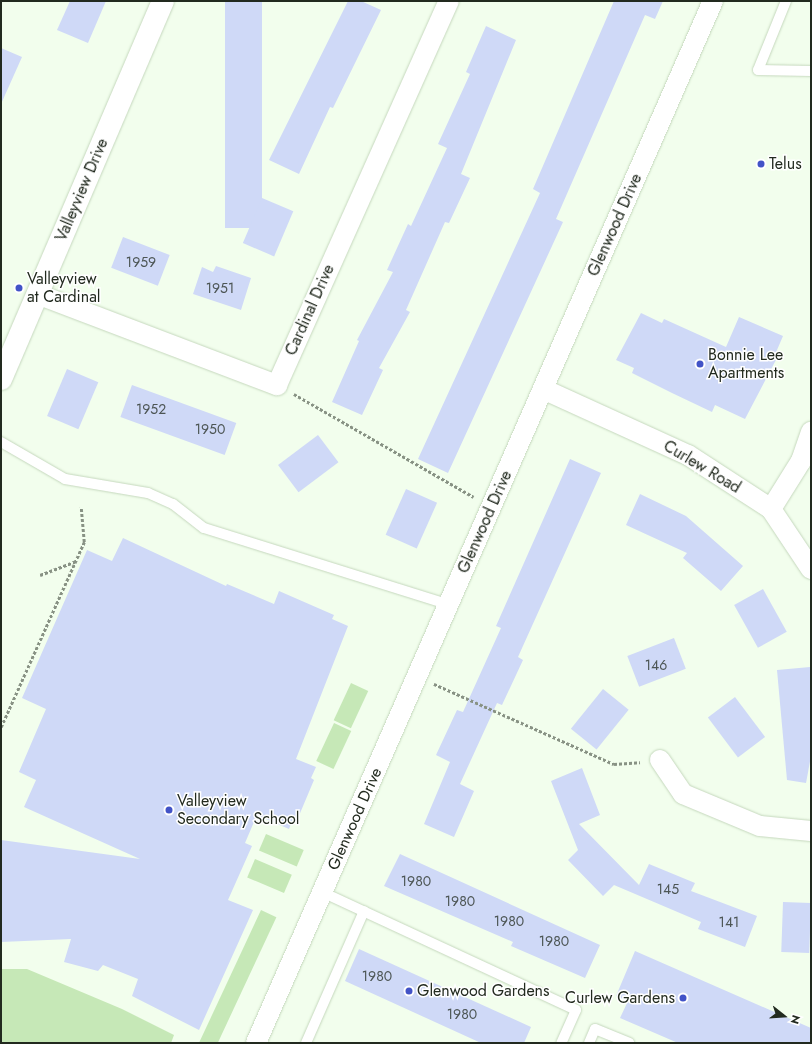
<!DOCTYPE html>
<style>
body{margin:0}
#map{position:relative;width:812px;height:1044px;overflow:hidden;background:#f2feed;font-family:Jost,sans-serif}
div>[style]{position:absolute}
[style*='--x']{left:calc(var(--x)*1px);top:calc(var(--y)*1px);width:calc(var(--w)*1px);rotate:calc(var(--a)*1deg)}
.green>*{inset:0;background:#c6e8b7;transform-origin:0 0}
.building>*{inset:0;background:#cfd9f7;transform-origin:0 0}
.path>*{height:2.5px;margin-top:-1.25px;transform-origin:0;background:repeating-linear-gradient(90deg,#889284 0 3px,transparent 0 5px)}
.roads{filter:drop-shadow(0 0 1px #c5d8bd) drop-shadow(0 0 1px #c5d8bd)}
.service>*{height:10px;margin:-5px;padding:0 5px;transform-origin:5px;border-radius:5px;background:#fff}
.minor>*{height:20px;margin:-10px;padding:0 10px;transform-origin:10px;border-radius:10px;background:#fff}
.tertiary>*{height:22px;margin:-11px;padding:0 11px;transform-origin:11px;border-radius:11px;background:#fff}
.dots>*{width:11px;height:11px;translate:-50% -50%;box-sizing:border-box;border:2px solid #fff;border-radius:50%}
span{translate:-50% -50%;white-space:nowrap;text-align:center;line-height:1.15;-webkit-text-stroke:3px #fff;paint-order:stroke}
.number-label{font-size:14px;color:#4d5655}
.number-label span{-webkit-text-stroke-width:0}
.poi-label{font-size:16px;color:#222a1f}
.left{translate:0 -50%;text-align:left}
.right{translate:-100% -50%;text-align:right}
.street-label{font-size:16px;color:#222a1f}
.frame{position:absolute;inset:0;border:2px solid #222a1f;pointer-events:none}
.north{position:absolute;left:764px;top:996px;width:40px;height:40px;-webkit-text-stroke:3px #fff;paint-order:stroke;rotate:107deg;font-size:11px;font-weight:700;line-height:16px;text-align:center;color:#222a1f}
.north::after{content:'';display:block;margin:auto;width:14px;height:18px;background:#222a1f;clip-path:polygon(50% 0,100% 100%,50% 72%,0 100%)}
</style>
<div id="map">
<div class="green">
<i style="left:351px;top:683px;width:19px;height:41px;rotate:25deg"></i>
<i style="left:334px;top:723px;width:19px;height:42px;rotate:25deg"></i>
<i style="left:266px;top:834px;width:41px;height:18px;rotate:23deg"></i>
<i style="left:255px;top:859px;width:40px;height:20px;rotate:23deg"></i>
<i style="left:261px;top:910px;width:17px;height:146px;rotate:25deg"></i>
<i style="clip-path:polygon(1px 969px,27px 969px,122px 1009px,174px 1035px,171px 1043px,1px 1043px)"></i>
</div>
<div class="building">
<i style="clip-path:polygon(70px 1px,106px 1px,88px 43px,57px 30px)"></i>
<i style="left:225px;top:1px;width:37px;height:227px"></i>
<i style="clip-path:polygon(348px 1px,361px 1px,381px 10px,333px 108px,330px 107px,299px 174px,269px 160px)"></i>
<i style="clip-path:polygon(614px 1px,663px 1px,655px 19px,645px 15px,556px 219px,563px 222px,448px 473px,418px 459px,540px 193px,533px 189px)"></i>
<i style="clip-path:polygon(486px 26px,516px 40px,461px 174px,470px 178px,449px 223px,445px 222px,406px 310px,410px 312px,379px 368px,383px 370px,362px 415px,332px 402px,359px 341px,357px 340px,393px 272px,387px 270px,408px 224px,411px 226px,447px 148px,438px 144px,470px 74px,466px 72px)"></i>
<i style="clip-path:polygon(1px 48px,22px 57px,1px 104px)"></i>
<i style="left:262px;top:198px;width:34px;height:49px;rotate:23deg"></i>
<i style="left:123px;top:237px;width:50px;height:33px;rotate:21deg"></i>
<i style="clip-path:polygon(216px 266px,251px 278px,241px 310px,193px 294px,202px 267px,213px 272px)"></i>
<i style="clip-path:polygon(641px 313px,662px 323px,664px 319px,726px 347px,739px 317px,783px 336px,774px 357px,777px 358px,745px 419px,715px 405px,712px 412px,672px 393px,632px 373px,634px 368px,616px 360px)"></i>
<i style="left:67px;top:369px;width:34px;height:51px;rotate:23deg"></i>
<i style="left:132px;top:385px;width:111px;height:34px;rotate:20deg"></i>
<i style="left:318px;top:435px;width:34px;height:50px;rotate:53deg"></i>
<i style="clip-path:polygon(570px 459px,601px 473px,518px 657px,523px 660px,502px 705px,497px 703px,460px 784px,474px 791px,454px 837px,424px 824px,450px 762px,436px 755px,457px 710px,463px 712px,501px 628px,496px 626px)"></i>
<i style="left:406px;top:489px;width:34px;height:50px;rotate:24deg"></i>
<i style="clip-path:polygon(640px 494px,686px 516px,743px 566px,721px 591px,683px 558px,687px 553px,626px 525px)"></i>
<i style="clip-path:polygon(123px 538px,226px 586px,227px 584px,274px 604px,279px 591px,334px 615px,332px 619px,348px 626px,296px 759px,316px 767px,311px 778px,314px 780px,298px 818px,294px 816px,289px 829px,257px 815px,245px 843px,252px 846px,228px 900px,253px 910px,199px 1030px,132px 996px,138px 979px,103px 965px,98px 971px,64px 962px,71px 939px,1px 942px,1px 840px,140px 859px,24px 807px,36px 780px,19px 772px,46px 709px,22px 698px,87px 550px,112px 561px)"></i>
<i style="left:763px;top:589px;width:49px;height:33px;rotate:61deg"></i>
<i style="left:674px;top:638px;width:33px;height:50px;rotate:69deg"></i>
<i style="clip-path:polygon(810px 667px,811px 756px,806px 783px,787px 780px,777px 670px)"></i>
<i style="left:603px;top:689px;width:33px;height:51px;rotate:39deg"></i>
<i style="left:735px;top:697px;width:50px;height:34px;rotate:53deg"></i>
<i style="clip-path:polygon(582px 768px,600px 815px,579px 824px,639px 885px,649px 864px,695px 883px,691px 891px,757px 916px,745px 947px,698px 929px,701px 922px,614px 885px,603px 896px,568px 860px,578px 850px,551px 781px)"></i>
<i style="clip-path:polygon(400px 854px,600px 945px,585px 978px,511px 946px,513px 942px,384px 886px)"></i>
<i style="left:783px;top:902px;width:28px;height:50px;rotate:2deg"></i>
<i style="clip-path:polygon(359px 949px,531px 1027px,524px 1043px,481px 1043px,345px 981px)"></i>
<i style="clip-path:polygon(635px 951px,811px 1028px,811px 1043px,678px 1043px,620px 1018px,628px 1001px,616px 996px)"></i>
</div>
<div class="path">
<i style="--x:294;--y:394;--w:207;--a:29.8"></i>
<i style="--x:40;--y:575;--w:39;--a:-21"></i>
<i style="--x:434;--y:684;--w:197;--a:24"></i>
<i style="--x:614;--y:764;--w:26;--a:-4"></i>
<i style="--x:1;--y:727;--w:203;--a:-65.8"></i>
<i style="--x:84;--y:542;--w:35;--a:-95"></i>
</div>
<div class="roads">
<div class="service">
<i style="--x:786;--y:1;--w:74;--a:112.1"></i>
<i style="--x:758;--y:70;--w:53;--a:1.1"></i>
<i style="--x:1;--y:442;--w:74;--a:30"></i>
<i style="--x:65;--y:479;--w:84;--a:9.6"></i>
<i style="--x:148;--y:493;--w:27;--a:24"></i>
<i style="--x:173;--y:504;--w:39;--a:38"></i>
<i style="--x:204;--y:528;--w:257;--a:17.4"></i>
<i style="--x:322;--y:892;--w:280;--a:24.9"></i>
<i style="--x:576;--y:1010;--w:36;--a:114"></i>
<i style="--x:306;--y:1043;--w:144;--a:-66.3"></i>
<i style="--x:589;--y:1043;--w:15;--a:-67"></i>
<i style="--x:595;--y:1029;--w:37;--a:22"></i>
</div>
<div class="minor">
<i style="--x:37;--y:294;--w:257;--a:20.8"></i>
<i style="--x:277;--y:385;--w:421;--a:-65.9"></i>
<i style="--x:543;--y:389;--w:159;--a:24.5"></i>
<i style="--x:688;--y:455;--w:99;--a:33"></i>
<i style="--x:771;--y:509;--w:72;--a:56.3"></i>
<i style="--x:771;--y:509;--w:57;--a:-58"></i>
<i style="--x:801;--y:461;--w:31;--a:-71"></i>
<i style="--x:660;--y:760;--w:41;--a:55.9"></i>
<i style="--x:683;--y:794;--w:83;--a:22.6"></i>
<i style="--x:760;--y:826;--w:51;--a:5.6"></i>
<i style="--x:256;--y:1043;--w:1138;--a:-66.32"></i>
</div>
<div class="tertiary">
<i style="--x:1;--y:379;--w:411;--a:-66.8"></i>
</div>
</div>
<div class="dots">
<i style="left:761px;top:164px;background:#4253c7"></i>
<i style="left:19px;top:288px;background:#4253c7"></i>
<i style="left:700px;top:364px;background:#4253c7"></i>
<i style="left:169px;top:810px;background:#4253c7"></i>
<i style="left:409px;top:991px;background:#4253c7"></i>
<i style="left:683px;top:998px;background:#4253c7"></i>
</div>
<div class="number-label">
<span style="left:141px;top:262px">1959</span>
<span style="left:220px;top:288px">1951</span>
<span style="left:151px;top:409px">1952</span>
<span style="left:210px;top:429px">1950</span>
<span style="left:656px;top:665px">146</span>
<span style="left:416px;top:881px">1980</span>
<span style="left:668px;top:889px">145</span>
<span style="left:460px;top:901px">1980</span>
<span style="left:509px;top:921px">1980</span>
<span style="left:729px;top:922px">141</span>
<span style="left:554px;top:941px">1980</span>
<span style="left:377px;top:976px">1980</span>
<span style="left:462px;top:1014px">1980</span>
</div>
<div class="poi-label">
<span class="left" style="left:769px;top:164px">Telus</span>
<span class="left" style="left:27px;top:288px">Valleyview<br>at Cardinal</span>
<span class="left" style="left:708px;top:364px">Bonnie Lee<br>Apartments</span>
<span class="left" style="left:177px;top:810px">Valleyview<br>Secondary School</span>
<span class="left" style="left:417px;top:991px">Glenwood Gardens</span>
<span class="right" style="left:675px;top:998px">Curlew Gardens</span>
</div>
<div class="street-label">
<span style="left:82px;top:190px;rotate:-67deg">Valleyview Drive</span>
<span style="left:615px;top:225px;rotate:-66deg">Glenwood Drive</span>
<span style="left:310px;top:310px;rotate:-66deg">Cardinal Drive</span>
<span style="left:702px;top:467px;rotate:31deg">Curlew Road</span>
<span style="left:485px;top:522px;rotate:-66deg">Glenwood Drive</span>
<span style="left:355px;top:819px;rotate:-66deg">Glenwood Drive</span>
</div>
<div class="frame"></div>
<div class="north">N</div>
</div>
